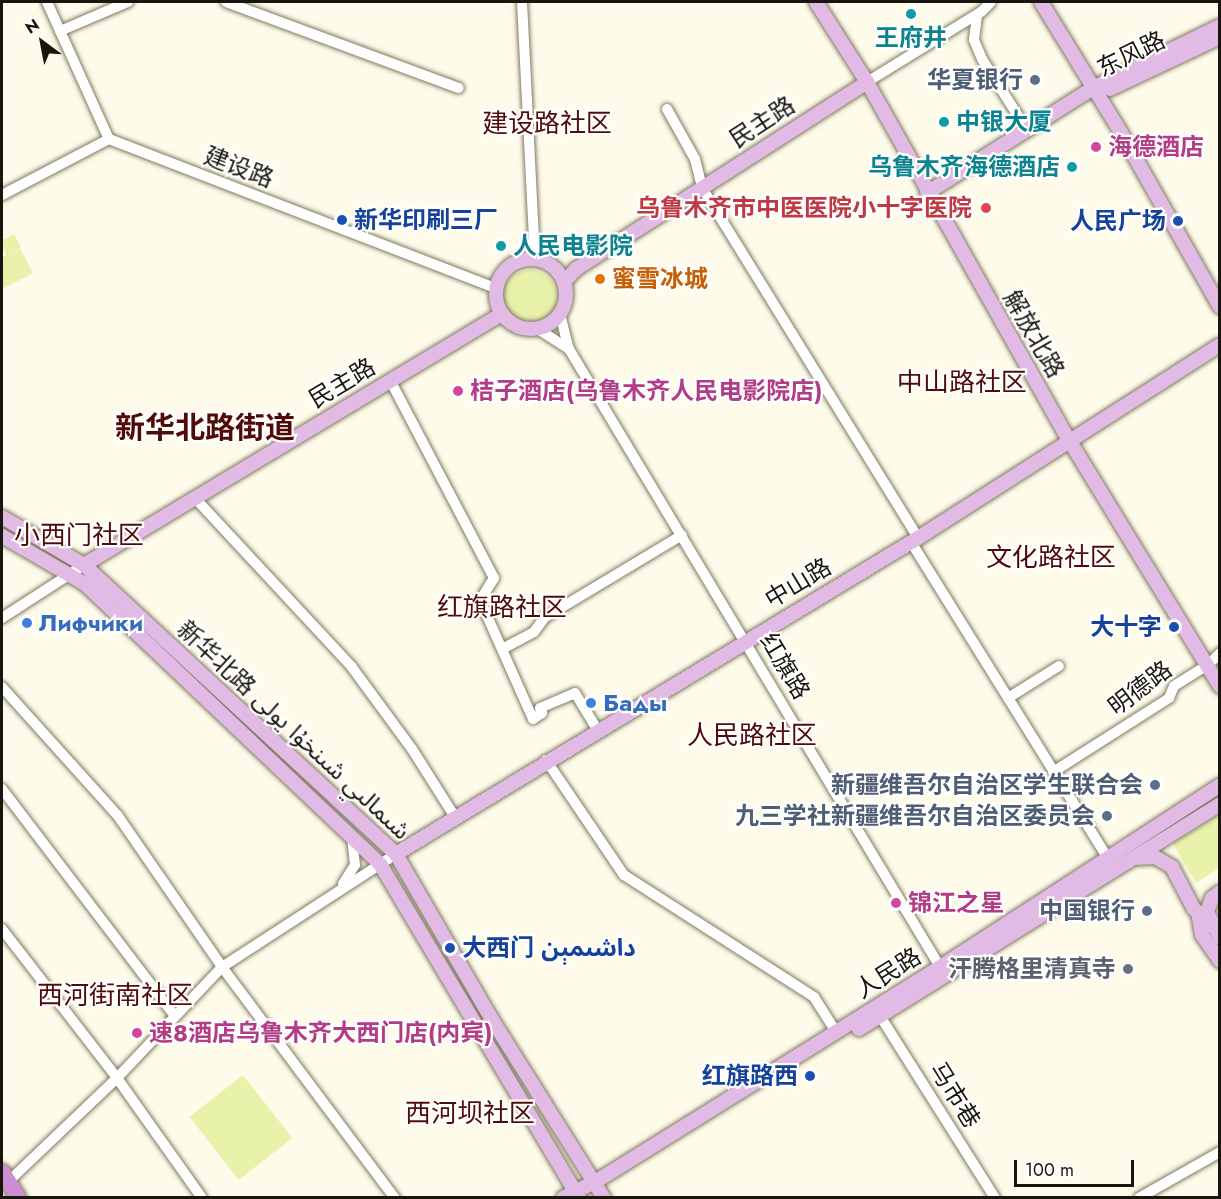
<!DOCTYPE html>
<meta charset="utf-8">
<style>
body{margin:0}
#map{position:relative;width:1221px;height:1199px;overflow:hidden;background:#fefbea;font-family:Jost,"Noto Sans Arabic","Noto Sans SC",sans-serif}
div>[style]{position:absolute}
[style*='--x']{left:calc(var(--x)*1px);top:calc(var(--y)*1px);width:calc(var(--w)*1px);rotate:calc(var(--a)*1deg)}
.green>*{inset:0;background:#e9f2ab;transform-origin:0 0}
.round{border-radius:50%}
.roads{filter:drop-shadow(0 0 2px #7f7a60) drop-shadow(0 0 2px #7f7a60)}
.minor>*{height:10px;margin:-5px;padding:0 5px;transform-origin:5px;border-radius:5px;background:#fff}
.major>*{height:14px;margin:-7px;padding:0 7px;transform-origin:7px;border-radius:7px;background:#e1bae5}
.major>.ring{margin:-7px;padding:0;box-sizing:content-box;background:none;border:14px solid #e1bae5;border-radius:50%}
.highway>*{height:16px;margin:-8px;padding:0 8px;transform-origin:8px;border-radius:8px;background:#cd8cd3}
.dots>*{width:16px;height:16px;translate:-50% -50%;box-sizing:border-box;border:3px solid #fff;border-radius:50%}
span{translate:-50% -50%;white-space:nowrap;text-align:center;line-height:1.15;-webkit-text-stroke:4.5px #fff;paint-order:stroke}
.culture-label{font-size:24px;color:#0d838f;font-weight:700}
.left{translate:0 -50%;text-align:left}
.right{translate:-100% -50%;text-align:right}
.street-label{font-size:24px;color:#19170d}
.service-label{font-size:24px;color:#4e5e75;font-weight:700}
.hotel-label{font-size:24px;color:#b23c85;font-weight:700}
.health-label{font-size:24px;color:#be3a42;font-weight:700}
.transit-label{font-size:24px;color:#164399;font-weight:700}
.food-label{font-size:24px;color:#c56008;font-weight:700}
.shop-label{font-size:24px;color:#366cbe;font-weight:700}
.worship-label{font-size:24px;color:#5b616d;font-weight:700}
.neighbourhood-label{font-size:26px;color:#500b08}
.district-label{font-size:30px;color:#500b08;font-weight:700}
.frame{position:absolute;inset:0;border:3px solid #19170d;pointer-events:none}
.north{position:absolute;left:12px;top:12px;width:60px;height:60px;-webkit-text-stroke:4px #fff;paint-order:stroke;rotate:328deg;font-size:16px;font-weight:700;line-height:24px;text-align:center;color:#19170d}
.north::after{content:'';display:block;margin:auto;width:21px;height:27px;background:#19170d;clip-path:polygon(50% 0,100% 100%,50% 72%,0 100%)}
.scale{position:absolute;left:1014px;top:1160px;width:120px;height:27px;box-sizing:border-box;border:3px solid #19170d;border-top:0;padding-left:8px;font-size:18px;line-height:21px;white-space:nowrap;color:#19170d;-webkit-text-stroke:4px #fff;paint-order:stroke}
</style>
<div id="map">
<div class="green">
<i style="clip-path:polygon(14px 234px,21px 247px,13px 252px,20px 248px,33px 273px,2px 289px,2px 258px,6px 255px,2px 241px)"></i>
<i class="round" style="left:502px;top:270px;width:56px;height:56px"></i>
<i style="clip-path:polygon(1219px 814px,1219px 868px,1196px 883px,1173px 844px)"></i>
<i style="left:243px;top:1075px;width:80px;height:68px;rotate:52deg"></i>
</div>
<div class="roads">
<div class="minor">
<i style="--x:47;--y:2;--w:150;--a:65.7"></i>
<i style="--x:109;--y:139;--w:415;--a:21.1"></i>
<i style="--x:226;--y:2;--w:248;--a:20.3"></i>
<i style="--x:522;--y:2;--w:257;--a:87.1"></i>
<i style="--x:977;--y:15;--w:25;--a:97"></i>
<i style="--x:974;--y:40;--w:21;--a:67"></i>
<i style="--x:982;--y:59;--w:84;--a:57.6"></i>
<i style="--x:60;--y:31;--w:74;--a:-23.1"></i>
<i style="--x:867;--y:82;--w:134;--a:-31.6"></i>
<i style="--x:981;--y:12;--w:14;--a:-45"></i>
<i style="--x:667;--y:109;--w:57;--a:60.8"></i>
<i style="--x:695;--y:159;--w:30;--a:76"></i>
<i style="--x:702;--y:188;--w:411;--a:58.3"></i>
<i style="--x:2;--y:195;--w:121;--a:-27.6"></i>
<i style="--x:560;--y:314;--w:36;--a:76"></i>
<i style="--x:569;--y:349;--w:727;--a:59.02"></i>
<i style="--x:538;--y:329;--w:37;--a:33"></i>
<i style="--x:390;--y:380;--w:224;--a:62.3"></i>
<i style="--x:494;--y:578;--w:26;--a:122"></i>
<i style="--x:480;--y:600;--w:130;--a:66"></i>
<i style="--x:533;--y:719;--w:11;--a:-34"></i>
<i style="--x:542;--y:713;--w:5;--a:-112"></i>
<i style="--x:540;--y:708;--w:38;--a:-23"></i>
<i style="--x:575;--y:693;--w:42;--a:58.6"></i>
<i style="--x:194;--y:497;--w:231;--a:47.1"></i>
<i style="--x:351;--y:666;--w:103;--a:53.7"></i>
<i style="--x:412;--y:749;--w:80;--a:57.7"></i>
<i style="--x:911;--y:542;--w:373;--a:58.1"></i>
<i style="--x:2;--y:618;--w:98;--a:-32.9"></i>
<i style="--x:502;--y:649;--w:36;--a:-28"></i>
<i style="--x:534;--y:632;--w:17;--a:-54"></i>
<i style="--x:544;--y:618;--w:161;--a:-31"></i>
<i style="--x:2;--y:687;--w:173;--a:48"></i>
<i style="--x:118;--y:816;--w:183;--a:55.4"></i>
<i style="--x:222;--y:967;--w:289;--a:53.2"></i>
<i style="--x:1008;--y:698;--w:60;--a:-32.1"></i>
<i style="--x:546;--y:760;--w:139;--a:55.9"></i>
<i style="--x:624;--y:875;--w:226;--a:32.7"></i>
<i style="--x:814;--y:997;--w:41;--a:57.8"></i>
<i style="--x:1053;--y:772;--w:138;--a:-32.5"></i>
<i style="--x:1169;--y:698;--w:13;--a:-67"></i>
<i style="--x:1174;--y:686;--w:40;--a:-32"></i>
<i style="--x:1208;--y:665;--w:17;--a:-45"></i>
<i style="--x:2;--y:789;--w:285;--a:52.7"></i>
<i style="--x:343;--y:884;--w:22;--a:-58"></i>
<i style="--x:355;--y:865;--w:27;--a:-96"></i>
<i style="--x:2;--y:929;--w:188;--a:52.3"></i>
<i style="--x:117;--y:1078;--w:147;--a:54.7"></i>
<i style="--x:880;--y:1016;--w:215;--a:57.7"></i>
<i style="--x:10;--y:1180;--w:148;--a:-43.6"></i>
<i style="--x:117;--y:1078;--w:153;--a:-46.6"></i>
<i style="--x:222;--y:967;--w:207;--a:-33"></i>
<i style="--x:1139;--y:1198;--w:93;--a:-29.6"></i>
</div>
<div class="major">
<i style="--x:816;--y:2;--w:95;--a:57.5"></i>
<i style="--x:867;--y:82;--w:411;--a:60.6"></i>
<i style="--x:1069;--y:440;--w:289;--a:58.5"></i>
<i style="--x:1041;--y:2;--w:151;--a:58.5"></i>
<i style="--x:1120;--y:131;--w:202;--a:60.4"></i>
<i style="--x:1110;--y:89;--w:122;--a:-25.3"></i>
<i style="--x:927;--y:193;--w:196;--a:-32.3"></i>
<i style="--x:1093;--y:88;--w:141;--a:-26"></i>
<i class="ring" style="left:496px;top:259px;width:56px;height:56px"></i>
<i style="--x:564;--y:282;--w:18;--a:-47"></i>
<i style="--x:576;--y:269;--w:346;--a:-32.7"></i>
<i style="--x:2;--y:517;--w:95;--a:30.3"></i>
<i style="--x:84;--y:565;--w:425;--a:42.8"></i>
<i style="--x:396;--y:854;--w:190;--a:59.9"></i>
<i style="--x:491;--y:1018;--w:213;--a:57.9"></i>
<i style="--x:2;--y:536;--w:96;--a:30"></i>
<i style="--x:85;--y:584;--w:407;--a:43.5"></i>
<i style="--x:380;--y:864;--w:389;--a:59.2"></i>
<i style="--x:84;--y:565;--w:487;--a:-31"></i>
<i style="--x:396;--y:854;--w:610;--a:-31.19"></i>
<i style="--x:918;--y:538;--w:358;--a:-32.6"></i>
<i style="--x:1135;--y:858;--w:20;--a:-3"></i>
<i style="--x:1155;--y:857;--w:20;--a:30"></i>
<i style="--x:1172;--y:867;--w:47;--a:62.4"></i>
<i style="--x:1194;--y:909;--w:26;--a:43"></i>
<i style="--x:1220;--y:892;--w:10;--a:143"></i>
<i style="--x:1212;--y:898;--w:15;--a:110"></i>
<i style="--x:1207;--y:912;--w:29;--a:63"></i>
<i style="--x:1198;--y:912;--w:23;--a:80"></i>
<i style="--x:1202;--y:935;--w:32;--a:55"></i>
<i style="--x:859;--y:1029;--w:425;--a:-31.9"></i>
<i style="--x:563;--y:1198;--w:36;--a:-27"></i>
<i style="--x:595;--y:1182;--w:407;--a:-31.9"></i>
<i style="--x:940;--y:967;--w:334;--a:-33"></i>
</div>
<div class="highway">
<i style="--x:2;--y:1172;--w:31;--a:58"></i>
</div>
</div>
<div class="dots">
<i style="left:911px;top:14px;background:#0f9aa8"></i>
<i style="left:1035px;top:80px;background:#5c6f8a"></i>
<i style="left:944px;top:122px;background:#0f9aa8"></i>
<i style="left:1096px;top:147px;background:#d1479c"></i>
<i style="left:1072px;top:167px;background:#0f9aa8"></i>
<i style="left:986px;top:208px;background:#e0444e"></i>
<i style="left:342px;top:220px;background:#1a4fb4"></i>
<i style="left:1178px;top:221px;background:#1a4fb4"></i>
<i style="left:501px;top:246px;background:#0f9aa8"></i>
<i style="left:600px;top:279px;background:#e8710a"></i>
<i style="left:458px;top:391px;background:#d1479c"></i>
<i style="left:27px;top:623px;background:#3f7fe0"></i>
<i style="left:1174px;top:627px;background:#1a4fb4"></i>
<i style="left:591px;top:703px;background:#3f7fe0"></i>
<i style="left:1155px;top:785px;background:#5c6f8a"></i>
<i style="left:1107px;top:816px;background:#5c6f8a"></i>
<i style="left:896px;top:903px;background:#d1479c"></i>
<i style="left:1147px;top:911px;background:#5c6f8a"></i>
<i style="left:450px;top:948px;background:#1a4fb4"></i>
<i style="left:1128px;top:969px;background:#6b7280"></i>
<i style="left:137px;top:1033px;background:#d1479c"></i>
<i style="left:810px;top:1076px;background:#1a4fb4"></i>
</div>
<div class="culture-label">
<span style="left:911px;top:38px">王府井</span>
<span class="left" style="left:956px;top:122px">中银大厦</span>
<span class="right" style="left:1060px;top:167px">乌鲁木齐海德酒店</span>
<span class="left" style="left:513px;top:246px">人民电影院</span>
</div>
<div class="street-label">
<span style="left:1131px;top:54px;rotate:-26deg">东风路</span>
<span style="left:762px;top:122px;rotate:-33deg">民主路</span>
<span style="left:239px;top:167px;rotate:21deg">建设路</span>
<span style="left:1034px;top:334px;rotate:60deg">解放北路</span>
<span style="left:342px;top:383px;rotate:-31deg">民主路</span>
<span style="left:798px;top:583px;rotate:-31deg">中山路</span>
<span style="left:785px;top:666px;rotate:59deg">红旗路</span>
<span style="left:1140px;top:688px;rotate:-37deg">明德路</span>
<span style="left:294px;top:730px;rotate:43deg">新华北路 شىمالىي شىنخۇا يولى</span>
<span style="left:888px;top:973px;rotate:-32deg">人民路</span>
<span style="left:955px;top:1095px;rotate:58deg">马市巷</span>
</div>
<div class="service-label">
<span class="right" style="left:1023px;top:80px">华夏银行</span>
<span class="right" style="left:1143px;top:785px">新疆维吾尔自治区学生联合会</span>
<span class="right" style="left:1095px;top:816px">九三学社新疆维吾尔自治区委员会</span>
<span class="right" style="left:1135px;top:911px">中国银行</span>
</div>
<div class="hotel-label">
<span class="left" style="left:1108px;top:147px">海德酒店</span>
<span class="left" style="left:470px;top:391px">桔子酒店(乌鲁木齐人民电影院店)</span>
<span class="left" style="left:908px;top:903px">锦江之星</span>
<span class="left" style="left:149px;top:1033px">速8酒店乌鲁木齐大西门店(内宾)</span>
</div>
<div class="health-label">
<span class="right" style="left:972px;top:208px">乌鲁木齐市中医医院小十字医院</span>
</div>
<div class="transit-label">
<span class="left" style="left:354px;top:220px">新华印刷三厂</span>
<span class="right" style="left:1166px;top:221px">人民广场</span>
<span class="right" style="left:1162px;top:627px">大十字</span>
<span class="left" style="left:462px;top:948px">大西门 داشىمېن</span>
<span class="right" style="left:798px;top:1076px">红旗路西</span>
</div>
<div class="food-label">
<span class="left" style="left:612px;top:279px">蜜雪冰城</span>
</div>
<div class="shop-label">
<span class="left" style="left:39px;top:623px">Лифчики</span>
<span class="left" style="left:603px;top:703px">Бады</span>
</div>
<div class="worship-label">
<span class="right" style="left:1116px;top:969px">汗腾格里清真寺</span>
</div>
<div class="neighbourhood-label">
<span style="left:547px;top:124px">建设路社区</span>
<span style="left:962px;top:383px">中山路社区</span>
<span style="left:79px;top:536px">小西门社区</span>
<span style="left:1051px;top:558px">文化路社区</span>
<span style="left:502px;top:608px">红旗路社区</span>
<span style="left:752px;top:736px">人民路社区</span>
<span style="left:115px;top:996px">西河街南社区</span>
<span style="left:470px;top:1114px">西河坝社区</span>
</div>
<div class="district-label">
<span style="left:205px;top:428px">新华北路街道</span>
</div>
<div class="frame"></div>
<div class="north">N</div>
<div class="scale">100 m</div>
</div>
